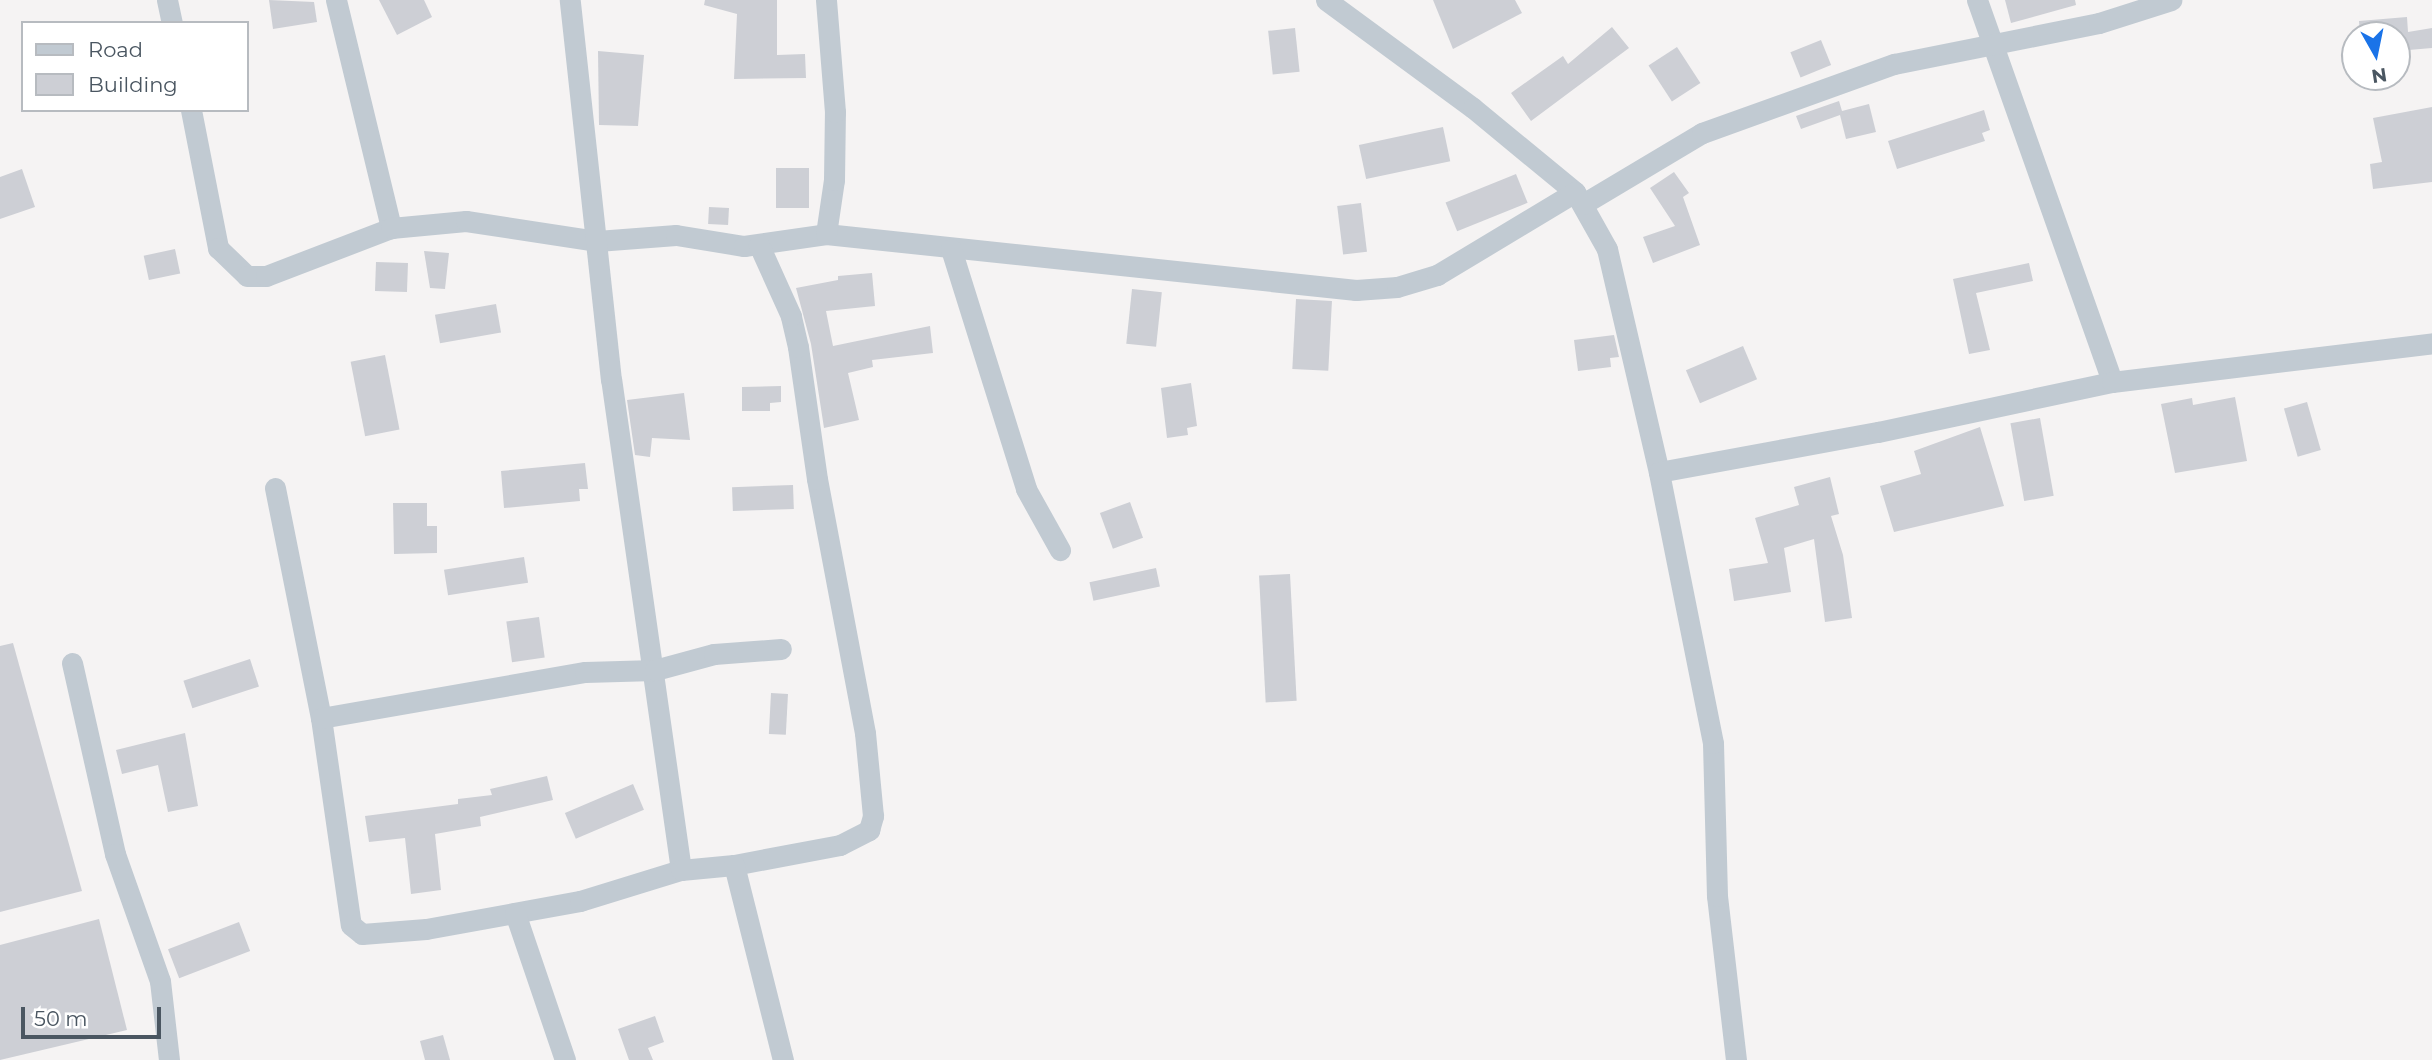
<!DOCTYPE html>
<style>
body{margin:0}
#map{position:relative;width:2432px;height:1060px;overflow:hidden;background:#f5f3f3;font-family:Montserrat,sans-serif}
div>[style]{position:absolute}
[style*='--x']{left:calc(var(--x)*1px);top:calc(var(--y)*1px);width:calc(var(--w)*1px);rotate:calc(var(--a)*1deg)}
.building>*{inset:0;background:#cdcfd5;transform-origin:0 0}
.minor>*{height:21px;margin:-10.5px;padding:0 10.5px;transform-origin:10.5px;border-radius:10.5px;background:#c1cad2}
span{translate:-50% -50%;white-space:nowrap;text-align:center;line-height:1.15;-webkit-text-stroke:5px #fff;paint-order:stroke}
.legend{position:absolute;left:21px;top:21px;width:228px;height:91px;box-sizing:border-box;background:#fff;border:2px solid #b7bbc0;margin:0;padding:9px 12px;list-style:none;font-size:21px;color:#4a5661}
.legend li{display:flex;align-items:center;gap:14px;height:35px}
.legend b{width:35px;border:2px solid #b7bbc0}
.north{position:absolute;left:2341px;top:21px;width:70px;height:70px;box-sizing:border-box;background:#fff;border:2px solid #b7bbc0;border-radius:50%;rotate:171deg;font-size:19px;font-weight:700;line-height:28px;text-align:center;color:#4a5661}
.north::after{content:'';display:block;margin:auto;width:24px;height:32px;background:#1a73e8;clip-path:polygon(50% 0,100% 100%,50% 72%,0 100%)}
.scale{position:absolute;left:21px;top:1007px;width:140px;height:32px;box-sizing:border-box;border:4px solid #4a5661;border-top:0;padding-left:9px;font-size:21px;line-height:24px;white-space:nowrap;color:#4a5661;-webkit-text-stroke:5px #fff;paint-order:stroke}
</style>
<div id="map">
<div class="building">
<i style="clip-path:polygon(269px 0,314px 2px,317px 22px,273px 29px)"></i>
<i style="clip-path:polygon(379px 0,424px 0,432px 17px,397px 35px)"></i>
<i style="clip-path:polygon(705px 0,777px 0,777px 55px,805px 54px,806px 78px,734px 79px,737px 14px,704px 5px)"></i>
<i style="clip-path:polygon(1433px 0,1515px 0,1522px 13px,1453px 49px)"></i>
<i style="clip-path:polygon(2005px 0,2075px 0,2076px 5px,2011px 23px)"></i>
<i style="clip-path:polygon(2407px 17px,2408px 32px,2432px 28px,2432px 48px,2397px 51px,2397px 35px,2360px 35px,2359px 21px)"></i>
<i style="clip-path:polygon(1612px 27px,1629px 48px,1531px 121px,1511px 93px,1563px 56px,1568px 64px)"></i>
<i style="left:1295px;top:28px;width:44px;height:27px;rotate:84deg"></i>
<i style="left:1821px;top:40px;width:27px;height:33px;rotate:68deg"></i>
<i style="left:1677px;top:47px;width:43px;height:34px;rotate:57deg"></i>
<i style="clip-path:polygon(598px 51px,644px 55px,638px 126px,599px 125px)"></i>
<i style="clip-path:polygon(1839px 101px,1842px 111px,1869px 104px,1876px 132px,1846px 139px,1840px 115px,1801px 129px,1796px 116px)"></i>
<i style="clip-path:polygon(2432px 107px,2432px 182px,2373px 189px,2370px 164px,2382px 162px,2373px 118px)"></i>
<i style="clip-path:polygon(1984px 110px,1990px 130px,1982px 133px,1985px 141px,1897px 169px,1888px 141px)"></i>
<i style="left:1443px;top:127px;width:35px;height:86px;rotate:78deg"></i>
<i style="left:776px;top:168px;width:33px;height:40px"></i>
<i style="clip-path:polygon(22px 169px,35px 207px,0 219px,0 177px)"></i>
<i style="clip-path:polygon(1674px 172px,1689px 193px,1683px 197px,1700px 245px,1653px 263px,1643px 237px,1675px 226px,1650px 188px)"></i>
<i style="left:1516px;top:174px;width:31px;height:76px;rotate:68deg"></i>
<i style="left:1361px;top:203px;width:49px;height:24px;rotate:83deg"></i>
<i style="left:709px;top:207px;width:20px;height:17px;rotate:3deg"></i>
<i style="left:175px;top:249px;width:25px;height:32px;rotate:78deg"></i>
<i style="clip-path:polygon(424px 251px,449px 253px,445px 289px,430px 288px)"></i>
<i style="left:376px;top:262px;width:32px;height:29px;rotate:2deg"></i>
<i style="clip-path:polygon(2029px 263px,2033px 281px,1976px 293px,1990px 350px,1969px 354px,1953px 279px)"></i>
<i style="clip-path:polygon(872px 273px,875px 306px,826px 311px,833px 346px,930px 326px,933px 353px,872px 360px,873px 367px,848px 373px,859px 420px,824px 428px,811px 344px,796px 288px,838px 280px,838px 276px)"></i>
<i style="left:1132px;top:289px;width:30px;height:55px;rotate:6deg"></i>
<i style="left:1296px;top:299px;width:36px;height:70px;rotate:3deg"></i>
<i style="left:496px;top:304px;width:29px;height:62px;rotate:80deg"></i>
<i style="clip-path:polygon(1614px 335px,1619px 357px,1610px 358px,1611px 367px,1578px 371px,1574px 340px)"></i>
<i style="left:1743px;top:346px;width:36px;height:62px;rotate:67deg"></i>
<i style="left:385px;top:355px;width:76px;height:35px;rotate:79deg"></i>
<i style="clip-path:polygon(1191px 383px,1197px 426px,1187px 428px,1188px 435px,1167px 438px,1161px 388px)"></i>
<i style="clip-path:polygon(781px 386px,781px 402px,770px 403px,770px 411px,742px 411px,742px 387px)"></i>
<i style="clip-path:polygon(684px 393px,690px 440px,652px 438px,650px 457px,635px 455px,627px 400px)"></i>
<i style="clip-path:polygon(2235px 397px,2247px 461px,2175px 473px,2161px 404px,2192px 398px,2193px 405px)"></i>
<i style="left:2307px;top:402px;width:50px;height:24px;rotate:74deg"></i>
<i style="left:2040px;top:418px;width:79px;height:30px;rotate:80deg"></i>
<i style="clip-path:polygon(1980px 427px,2004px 506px,1894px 532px,1880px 486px,1921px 474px,1914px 451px)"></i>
<i style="clip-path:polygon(585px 463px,588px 489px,579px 489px,580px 501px,504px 508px,501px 471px)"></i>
<i style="clip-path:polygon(1830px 477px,1839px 514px,1831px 516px,1843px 555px,1852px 618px,1825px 622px,1814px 539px,1784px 548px,1791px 592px,1734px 601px,1729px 569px,1768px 563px,1755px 518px,1799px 505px,1794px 487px)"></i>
<i style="left:793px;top:485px;width:24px;height:61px;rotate:88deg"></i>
<i style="left:1130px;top:502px;width:38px;height:32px;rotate:70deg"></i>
<i style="clip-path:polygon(393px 503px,427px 503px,427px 526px,437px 526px,437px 553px,394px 554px)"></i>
<i style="left:524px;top:557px;width:26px;height:81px;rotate:81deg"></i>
<i style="left:1156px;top:568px;width:19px;height:68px;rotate:78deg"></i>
<i style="left:1290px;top:574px;width:127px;height:31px;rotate:87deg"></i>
<i style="left:539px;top:617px;width:41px;height:33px;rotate:82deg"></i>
<i style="clip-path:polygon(13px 643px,82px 891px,0 912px,0 646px)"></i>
<i style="left:250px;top:659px;width:29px;height:70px;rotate:72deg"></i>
<i style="left:771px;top:693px;width:17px;height:41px;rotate:3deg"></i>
<i style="clip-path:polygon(185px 733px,198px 806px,168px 812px,158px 765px,122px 774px,116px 750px)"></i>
<i style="clip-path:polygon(547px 776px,553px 800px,480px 817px,481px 826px,435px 834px,441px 890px,411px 894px,405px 838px,369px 842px,365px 816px,458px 804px,458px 799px,492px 795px,490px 789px)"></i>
<i style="left:633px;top:784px;width:28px;height:74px;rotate:67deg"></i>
<i style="clip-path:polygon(99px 919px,127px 1030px,0 1060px,0 945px)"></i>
<i style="left:239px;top:922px;width:31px;height:76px;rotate:69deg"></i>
<i style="clip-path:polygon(655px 1016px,664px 1042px,648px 1048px,653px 1060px,629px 1060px,618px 1029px)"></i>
<i style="clip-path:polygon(443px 1035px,450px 1060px,425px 1060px,420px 1041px)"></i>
</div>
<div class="minor">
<i style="--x:167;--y:0;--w:24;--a:78"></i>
<i style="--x:336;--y:0;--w:235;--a:76.4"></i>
<i style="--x:1326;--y:0;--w:182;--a:36.3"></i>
<i style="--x:1473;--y:108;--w:132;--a:39.5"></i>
<i style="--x:1575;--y:192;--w:65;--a:60.7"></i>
<i style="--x:1607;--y:249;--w:229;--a:76.9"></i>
<i style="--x:1977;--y:0;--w:405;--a:70.5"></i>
<i style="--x:191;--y:110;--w:141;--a:78.9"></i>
<i style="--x:218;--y:248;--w:40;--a:44"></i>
<i style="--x:247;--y:276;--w:19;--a:0"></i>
<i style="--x:266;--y:276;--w:134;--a:-21"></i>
<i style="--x:391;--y:228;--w:75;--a:-5.3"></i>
<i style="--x:466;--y:221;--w:133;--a:8.7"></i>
<i style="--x:597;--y:241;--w:79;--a:-4.3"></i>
<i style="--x:676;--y:235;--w:69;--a:9.2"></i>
<i style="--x:744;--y:246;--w:83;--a:-8.3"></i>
<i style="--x:826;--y:234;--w:533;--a:6.03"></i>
<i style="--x:1356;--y:290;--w:41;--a:-4.2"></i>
<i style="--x:1397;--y:287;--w:42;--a:-16.7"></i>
<i style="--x:1437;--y:275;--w:161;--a:-31"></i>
<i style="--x:1583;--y:204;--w:139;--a:-30.8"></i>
<i style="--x:1702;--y:133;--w:204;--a:-19.8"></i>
<i style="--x:1894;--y:64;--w:209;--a:-11.3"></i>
<i style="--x:2099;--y:23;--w:76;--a:-17.7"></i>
<i style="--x:826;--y:234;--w:55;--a:-81.6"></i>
<i style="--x:834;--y:180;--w:68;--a:-89.2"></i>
<i style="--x:835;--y:112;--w:112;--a:-94.6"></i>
<i style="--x:951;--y:249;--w:251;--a:72.6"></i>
<i style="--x:1026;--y:489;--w:70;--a:60.9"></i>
<i style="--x:275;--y:488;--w:235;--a:78.7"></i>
<i style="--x:321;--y:718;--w:209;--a:81.8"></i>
<i style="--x:351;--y:925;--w:14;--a:39"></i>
<i style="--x:362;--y:934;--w:64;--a:-4.5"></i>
<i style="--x:426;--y:929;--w:157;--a:-10.3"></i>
<i style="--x:580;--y:901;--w:106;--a:-17.1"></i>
<i style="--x:681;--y:870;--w:495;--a:-98.1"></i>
<i style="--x:611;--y:380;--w:382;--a:-96.2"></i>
<i style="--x:72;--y:663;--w:196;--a:77.3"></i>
<i style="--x:115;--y:854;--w:135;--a:70.5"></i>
<i style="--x:160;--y:981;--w:80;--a:83.5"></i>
<i style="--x:321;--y:718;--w:268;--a:-9.9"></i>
<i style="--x:585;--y:672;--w:70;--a:-1.6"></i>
<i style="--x:655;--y:670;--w:61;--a:-15.2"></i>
<i style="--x:714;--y:654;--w:67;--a:-4.3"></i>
<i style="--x:734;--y:865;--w:108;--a:-10.7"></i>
<i style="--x:840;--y:845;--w:33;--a:-27"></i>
<i style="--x:869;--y:830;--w:15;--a:-74"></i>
<i style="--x:873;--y:816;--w:83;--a:-95.5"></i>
<i style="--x:865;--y:733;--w:258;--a:-100.7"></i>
<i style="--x:817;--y:479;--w:133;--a:-98.2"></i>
<i style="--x:798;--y:347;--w:32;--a:-103"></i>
<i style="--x:791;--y:316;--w:78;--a:-114.3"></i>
<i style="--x:681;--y:870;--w:53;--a:-5.4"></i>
<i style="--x:734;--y:865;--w:201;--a:75.9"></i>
<i style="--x:515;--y:913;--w:155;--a:71.2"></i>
<i style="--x:1736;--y:1060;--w:165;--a:-96.6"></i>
<i style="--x:1717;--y:896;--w:153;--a:-91.5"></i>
<i style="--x:1713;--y:743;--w:276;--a:-101.3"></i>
<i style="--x:1659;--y:472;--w:223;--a:-10.4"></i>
<i style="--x:1878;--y:432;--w:239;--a:-12.1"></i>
<i style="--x:2112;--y:382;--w:322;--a:-6.9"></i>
</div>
<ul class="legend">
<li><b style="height:9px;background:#c1cad2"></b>Road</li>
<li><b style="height:19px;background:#cdcfd5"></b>Building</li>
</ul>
<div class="north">N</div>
<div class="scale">50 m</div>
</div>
